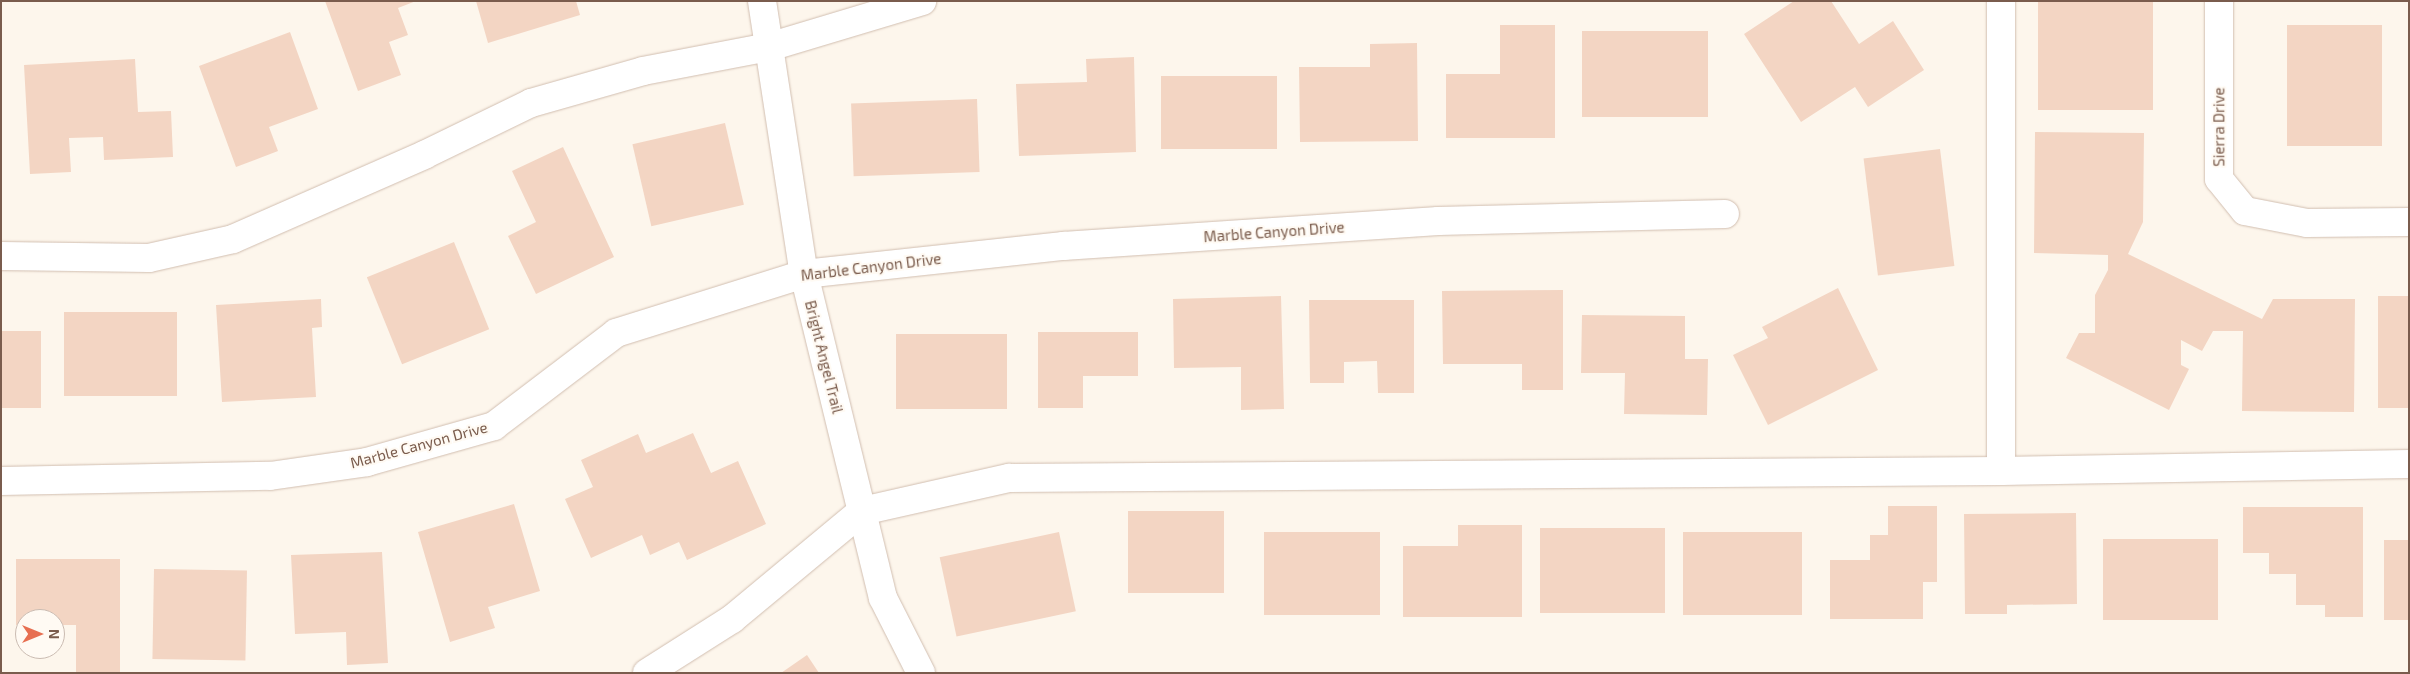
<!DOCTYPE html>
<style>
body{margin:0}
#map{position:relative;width:2410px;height:674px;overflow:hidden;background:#fdf6ec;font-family:"Exo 2",sans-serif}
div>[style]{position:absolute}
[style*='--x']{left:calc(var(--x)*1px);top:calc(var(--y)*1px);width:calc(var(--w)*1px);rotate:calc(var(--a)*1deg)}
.building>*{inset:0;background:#f3d5c3;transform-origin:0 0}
.roads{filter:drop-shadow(0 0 1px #d1beb0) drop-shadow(0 0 1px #d1beb0)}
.minor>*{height:28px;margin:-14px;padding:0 14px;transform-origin:14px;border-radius:14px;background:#fff}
span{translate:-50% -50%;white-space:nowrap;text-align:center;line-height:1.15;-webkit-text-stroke:4px #fffaf3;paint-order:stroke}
.street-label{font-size:15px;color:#7a5c4d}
.frame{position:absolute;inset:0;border:2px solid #7a5c4d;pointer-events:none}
.north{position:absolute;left:15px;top:609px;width:50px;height:50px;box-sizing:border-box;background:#fffaf3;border:1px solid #cabbb1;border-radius:50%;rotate:90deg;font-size:14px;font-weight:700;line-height:20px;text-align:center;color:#7a5c4d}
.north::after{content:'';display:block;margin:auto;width:18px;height:22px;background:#e76f51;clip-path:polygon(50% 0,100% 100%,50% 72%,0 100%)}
</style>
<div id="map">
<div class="building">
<i style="clip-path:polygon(325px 1px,416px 1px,398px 8px,408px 35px,389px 42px,401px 75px,358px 91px)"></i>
<i style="clip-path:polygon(476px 1px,576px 1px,580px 15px,488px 43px)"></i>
<i style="clip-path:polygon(1794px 1px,1831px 1px,1859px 44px,1893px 21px,1924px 70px,1868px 107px,1855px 87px,1801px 122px,1744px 34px)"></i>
<i style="left:2038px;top:1px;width:115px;height:109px"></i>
<i style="clip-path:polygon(1500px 25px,1555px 25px,1555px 138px,1446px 138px,1446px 74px,1500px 74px)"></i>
<i style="left:2287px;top:25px;width:95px;height:121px"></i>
<i style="left:1582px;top:31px;width:126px;height:86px"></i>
<i style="clip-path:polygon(290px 32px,318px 109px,269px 127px,278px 151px,236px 167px,199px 66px)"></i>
<i style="clip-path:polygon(1417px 43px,1418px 141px,1300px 142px,1299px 67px,1370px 67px,1370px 44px)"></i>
<i style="clip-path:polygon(1134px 57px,1136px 152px,1019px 156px,1016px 84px,1087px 82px,1086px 59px)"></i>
<i style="clip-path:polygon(135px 59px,138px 112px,171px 111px,173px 157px,104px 160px,103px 137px,69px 138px,71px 172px,30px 174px,24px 65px)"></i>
<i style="left:1161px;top:76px;width:116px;height:73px"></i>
<i style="left:977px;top:99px;width:73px;height:126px;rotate:88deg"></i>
<i style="left:725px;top:123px;width:84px;height:95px;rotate:77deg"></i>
<i style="clip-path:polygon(2035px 132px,2144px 133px,2143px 222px,2128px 254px,2262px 319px,2273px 299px,2355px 299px,2354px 412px,2242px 411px,2243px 331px,2213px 331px,2202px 351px,2181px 340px,2181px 365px,2189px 369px,2169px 410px,2066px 358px,2079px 333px,2095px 333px,2095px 295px,2108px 270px,2108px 255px,2034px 253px)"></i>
<i style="clip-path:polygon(563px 147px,614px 257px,536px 294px,508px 236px,536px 222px,512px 171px)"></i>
<i style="left:1940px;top:149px;width:118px;height:77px;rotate:83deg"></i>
<i style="left:454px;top:242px;width:94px;height:94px;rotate:68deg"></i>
<i style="clip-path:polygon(1838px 288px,1878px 370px,1768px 425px,1733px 355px,1768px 338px,1762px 327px)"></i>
<i style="clip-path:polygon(1563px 290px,1563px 390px,1522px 390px,1522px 364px,1443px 364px,1442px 291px)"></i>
<i style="clip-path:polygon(1281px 296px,1284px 409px,1241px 410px,1241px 367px,1174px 368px,1173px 299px)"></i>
<i style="left:2378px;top:296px;width:31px;height:112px"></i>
<i style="clip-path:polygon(321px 299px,322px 327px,312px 328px,316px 397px,222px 402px,216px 305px)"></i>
<i style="clip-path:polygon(1309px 300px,1414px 300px,1414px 393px,1378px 393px,1377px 361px,1344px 362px,1344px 383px,1310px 383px)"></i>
<i style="left:177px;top:312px;width:84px;height:113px;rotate:90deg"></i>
<i style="clip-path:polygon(1582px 315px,1685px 316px,1685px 359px,1708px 359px,1707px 415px,1624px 414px,1625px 373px,1581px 373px)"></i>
<i style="left:1px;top:331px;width:40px;height:77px"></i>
<i style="clip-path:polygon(1038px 332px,1138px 332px,1138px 376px,1083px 376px,1083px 408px,1038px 408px)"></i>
<i style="left:896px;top:334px;width:111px;height:75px"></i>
<i style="clip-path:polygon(693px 433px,711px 473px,738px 461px,766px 524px,687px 560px,679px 542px,650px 555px,642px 535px,591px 558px,565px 499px,593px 487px,581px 460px,638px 434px,646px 453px)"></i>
<i style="clip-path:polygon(514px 504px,540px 591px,488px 607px,495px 628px,450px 642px,418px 532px)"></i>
<i style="clip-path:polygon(1888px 506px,1937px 506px,1937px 582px,1923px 582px,1923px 619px,1830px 619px,1830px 560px,1870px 560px,1870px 535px,1888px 535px)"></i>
<i style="clip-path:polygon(2243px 507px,2363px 507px,2363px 617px,2325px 617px,2325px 605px,2296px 605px,2296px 574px,2269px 574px,2269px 553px,2243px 553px)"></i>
<i style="left:1128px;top:511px;width:96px;height:82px"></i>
<i style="clip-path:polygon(2076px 513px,2077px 604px,2007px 605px,2007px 614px,1965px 614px,1964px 514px)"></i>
<i style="clip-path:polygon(1458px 525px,1522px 525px,1522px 617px,1403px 617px,1403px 546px,1458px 546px)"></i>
<i style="left:1540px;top:528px;width:125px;height:85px"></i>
<i style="left:1059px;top:532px;width:81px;height:122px;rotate:78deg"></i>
<i style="left:1264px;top:532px;width:116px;height:83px"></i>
<i style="left:1683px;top:532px;width:119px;height:83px"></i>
<i style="left:2103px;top:539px;width:115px;height:81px"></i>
<i style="left:2384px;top:540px;width:25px;height:80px"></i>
<i style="clip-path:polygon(382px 552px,388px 663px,347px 665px,346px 632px,295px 634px,291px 555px)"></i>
<i style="clip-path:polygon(16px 559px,120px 559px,120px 672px,76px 672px,76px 625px,55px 625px,55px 619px,25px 619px,25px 625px,16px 625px)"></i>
<i style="left:154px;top:569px;width:93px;height:90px;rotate:1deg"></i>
<i style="clip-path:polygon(807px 655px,819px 673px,781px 673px)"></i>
</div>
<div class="roads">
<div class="minor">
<i style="--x:762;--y:1;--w:276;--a:81.3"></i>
<i style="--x:804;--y:274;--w:333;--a:76.3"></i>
<i style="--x:883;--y:598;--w:84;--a:63.1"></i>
<i style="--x:2001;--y:1;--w:470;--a:90"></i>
<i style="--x:2219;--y:1;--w:178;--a:90"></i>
<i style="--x:2219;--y:179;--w:41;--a:50.9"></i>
<i style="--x:2245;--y:211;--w:63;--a:11"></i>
<i style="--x:2307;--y:223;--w:102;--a:-0.6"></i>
<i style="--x:1;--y:256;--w:148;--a:0.8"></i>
<i style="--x:149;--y:258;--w:86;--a:-12.7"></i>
<i style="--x:233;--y:239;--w:209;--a:-23.7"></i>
<i style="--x:424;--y:155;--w:119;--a:-25.9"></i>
<i style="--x:531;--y:103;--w:116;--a:-15.9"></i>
<i style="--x:643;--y:71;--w:128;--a:-10.8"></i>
<i style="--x:769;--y:47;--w:160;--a:-16.7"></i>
<i style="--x:1;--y:481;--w:269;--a:-1.1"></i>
<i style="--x:270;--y:476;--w:98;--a:-8.2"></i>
<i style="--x:367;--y:462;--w:132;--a:-15.8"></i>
<i style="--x:494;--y:426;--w:153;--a:-37.3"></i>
<i style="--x:616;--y:333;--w:197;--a:-17.4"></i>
<i style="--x:804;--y:274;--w:261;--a:-6.2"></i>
<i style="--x:1063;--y:246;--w:376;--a:-3.8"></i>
<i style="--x:1438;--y:221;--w:287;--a:-1.4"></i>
<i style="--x:647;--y:673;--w:101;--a:-32.4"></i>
<i style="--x:732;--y:619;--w:169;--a:-39.7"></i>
<i style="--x:862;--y:511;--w:151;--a:-12.7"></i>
<i style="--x:1009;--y:478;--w:992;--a:-0.4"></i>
<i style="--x:2001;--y:471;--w:408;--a:-1"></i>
</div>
</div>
<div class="street-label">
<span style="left:2219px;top:127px;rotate:-90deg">Sierra Drive</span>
<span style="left:1274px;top:232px;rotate:-4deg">Marble Canyon Drive</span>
<span style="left:871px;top:267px;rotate:-7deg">Marble Canyon Drive</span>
<span style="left:824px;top:357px;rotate:76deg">Bright Angel Trail</span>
<span style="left:419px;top:445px;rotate:-15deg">Marble Canyon Drive</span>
</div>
<div class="frame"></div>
<div class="north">N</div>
</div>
